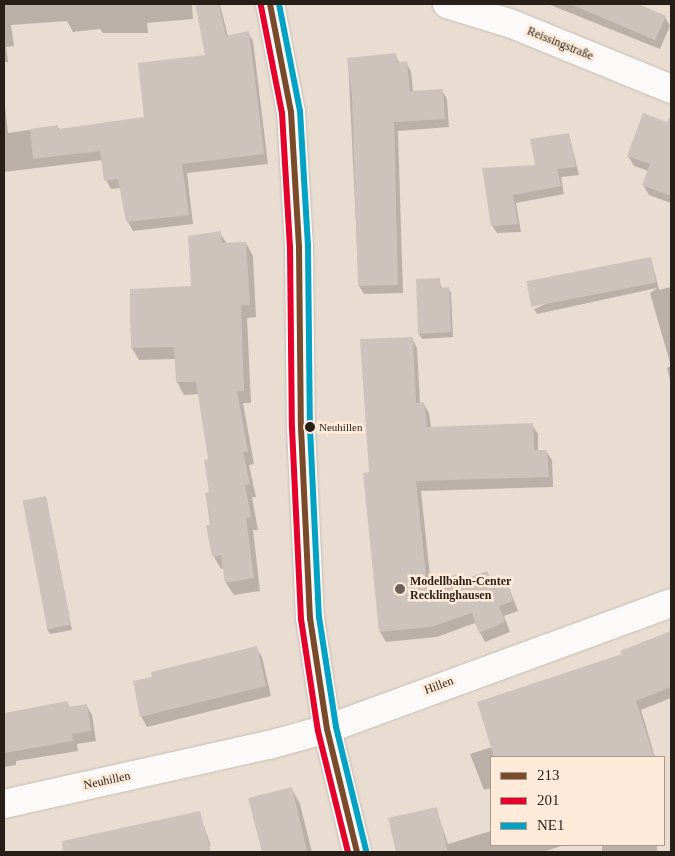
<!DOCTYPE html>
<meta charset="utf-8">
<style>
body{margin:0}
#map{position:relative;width:675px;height:856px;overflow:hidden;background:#e9ddd1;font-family:"Times New Roman",serif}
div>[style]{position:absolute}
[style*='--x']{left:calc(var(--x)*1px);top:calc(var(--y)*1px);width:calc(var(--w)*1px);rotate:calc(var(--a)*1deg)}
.shadow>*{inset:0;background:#0003;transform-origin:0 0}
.building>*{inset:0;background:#cec3bc;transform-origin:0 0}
.roads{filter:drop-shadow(0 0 1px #c6bcb3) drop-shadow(0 0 1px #c6bcb3)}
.minor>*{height:28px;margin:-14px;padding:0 14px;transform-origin:14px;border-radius:14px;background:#fcfaf8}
.bus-1>*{height:6px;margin:-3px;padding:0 3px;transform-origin:3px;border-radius:3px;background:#7a4b2a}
.bus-2>*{height:6px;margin:-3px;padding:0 3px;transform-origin:3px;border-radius:3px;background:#e4002b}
.bus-3>*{height:6px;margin:-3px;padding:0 3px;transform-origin:3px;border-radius:3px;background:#02a2c5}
.dots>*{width:14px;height:14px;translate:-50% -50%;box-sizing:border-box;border:2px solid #fdead9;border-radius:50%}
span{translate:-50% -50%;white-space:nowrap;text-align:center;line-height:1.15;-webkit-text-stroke:5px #fdead9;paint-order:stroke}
.bus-label{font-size:11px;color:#281f18}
.left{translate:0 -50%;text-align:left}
.street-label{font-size:12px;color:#281f18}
.poi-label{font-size:12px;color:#281f18;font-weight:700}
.frame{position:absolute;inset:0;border:5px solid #281f18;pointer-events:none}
.legend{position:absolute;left:490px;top:756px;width:175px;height:90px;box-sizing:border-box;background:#fdead9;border:1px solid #a8998c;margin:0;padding:6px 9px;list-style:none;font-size:15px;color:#281f18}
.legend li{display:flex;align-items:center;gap:10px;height:25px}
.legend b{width:25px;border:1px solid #a8998c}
</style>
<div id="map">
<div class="shadow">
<i style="clip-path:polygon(4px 4px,192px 4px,193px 19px,147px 23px,148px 33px,103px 33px,100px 29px,73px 32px,67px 21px,11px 25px,14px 46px,6px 47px,8px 62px,4px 62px)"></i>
<i style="clip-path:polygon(197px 4px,220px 4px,228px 37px,248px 32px,253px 41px,268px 164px,187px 173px,193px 224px,133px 231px,128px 222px,121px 188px,111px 189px,106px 180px,103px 160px,4px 172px,4px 97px,8px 133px,57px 126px,60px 130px,146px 118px,206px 56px)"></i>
<i style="clip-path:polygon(548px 4px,637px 4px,665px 17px,670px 26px,660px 49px)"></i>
<i style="clip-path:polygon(395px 55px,400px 64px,406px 63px,411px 71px,413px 92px,442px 90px,447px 99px,449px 127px,398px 131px,403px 293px,364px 294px,359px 286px,348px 59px)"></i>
<i style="clip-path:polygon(644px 115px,671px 125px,671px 203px,649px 195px,643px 185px,649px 171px,634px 166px,628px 156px)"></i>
<i style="clip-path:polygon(569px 134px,579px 175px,561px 177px,564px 194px,516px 203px,521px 232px,497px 233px,492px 225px,483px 170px,536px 166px)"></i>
<i style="clip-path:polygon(220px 233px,227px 244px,246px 243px,253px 256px,256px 317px,247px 318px,251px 403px,243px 403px,254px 464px,249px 465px,256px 497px,252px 497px,258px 530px,253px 530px,260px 591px,234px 595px,226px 583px,224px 568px,221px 569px,214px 557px,206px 494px,211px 493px,209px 460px,199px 394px,184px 395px,177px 382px,176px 359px,139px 360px,132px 348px,192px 288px)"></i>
<i style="clip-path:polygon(651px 258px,659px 290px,671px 287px,671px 366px,650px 293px,657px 288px,537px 314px,534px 309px)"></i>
<i style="clip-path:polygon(439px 279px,442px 289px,448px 288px,451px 293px,453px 337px,422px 339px,419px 334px)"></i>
<i style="clip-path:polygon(412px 338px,417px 348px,420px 403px,423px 403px,429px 413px,431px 428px,532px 425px,538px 434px,538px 451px,546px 451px,552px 460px,553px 487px,421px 491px,431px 585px,457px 575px,461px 582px,492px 583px,504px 578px,509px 588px,518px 611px,504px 616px,510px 632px,485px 642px,475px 623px,437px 637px,386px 642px,380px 632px,365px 474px,371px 473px)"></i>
<i style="clip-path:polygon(671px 366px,671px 384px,667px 368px)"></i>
<i style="clip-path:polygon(46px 497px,72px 630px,50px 634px,47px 629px)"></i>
<i style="clip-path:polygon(671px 633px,671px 698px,641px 710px,655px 757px,491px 757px,491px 788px,484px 790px,470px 754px,492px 747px,623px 655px,622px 652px)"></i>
<i style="clip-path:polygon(256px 647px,262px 657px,271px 696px,147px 727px,141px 716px,154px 678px)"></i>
<i style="clip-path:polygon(67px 702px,70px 708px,86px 705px,92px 715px,96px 741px,77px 744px,78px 751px,16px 761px,16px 765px,4px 767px,4px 714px)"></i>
<i style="clip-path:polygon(292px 789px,300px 804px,312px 852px,263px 852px,250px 799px)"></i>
<i style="clip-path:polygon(436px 808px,448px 844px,491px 831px,491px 845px,564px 845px,543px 852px,397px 852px,390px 819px)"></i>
<i style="clip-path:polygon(199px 813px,211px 846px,193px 852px,69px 852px,67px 842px)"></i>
<i style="left:602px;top:845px;width:55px;height:7px"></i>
</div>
<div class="building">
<i style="clip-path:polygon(195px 4px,219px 4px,226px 36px,249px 31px,264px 154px,182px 164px,189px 215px,126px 222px,118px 179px,104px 181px,100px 151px,33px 159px,30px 129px,58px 125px,58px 129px,144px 117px,138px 63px,205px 55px)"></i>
<i style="clip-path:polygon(570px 4px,638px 4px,666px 16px,655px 40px)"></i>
<i style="clip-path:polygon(396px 53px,397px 63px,407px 61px,410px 91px,443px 89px,445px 119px,394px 122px,398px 285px,358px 286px,352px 96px,347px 58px)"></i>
<i style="clip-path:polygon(643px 113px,667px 122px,671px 115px,671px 196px,642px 185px,650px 164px,627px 156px)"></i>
<i style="clip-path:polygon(569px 133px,576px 167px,557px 169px,561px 186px,513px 195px,518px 224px,491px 226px,482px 168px,535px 165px,530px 139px)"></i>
<i style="clip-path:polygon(221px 231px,222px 243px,246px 242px,250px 305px,241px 305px,244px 391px,237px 391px,248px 452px,243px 452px,250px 484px,245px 485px,251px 517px,246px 518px,254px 578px,225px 583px,221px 555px,212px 557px,206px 525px,211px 525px,205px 493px,209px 492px,204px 460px,208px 459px,196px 382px,176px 382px,174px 347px,131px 348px,130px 319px,130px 289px,191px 286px,188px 236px)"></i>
<i style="left:651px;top:257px;width:26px;height:127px;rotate:79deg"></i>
<i style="clip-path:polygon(440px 278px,440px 288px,449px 287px,451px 332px,418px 334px,416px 279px)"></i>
<i style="clip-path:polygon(413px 337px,416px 403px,424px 402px,427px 427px,533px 423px,534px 450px,547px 450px,549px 477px,416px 481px,427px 585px,457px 574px,460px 581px,487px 571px,492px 581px,504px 576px,513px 601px,499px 606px,505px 622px,479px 633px,472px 613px,431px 627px,379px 632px,363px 473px,369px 472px,360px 339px)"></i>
<i style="left:46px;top:496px;width:131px;height:24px;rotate:79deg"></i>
<i style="clip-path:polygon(671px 631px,671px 687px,636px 701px,654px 757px,494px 757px,477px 702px,622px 654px,620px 651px)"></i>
<i style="clip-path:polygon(257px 646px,266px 686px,140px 717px,133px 681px,152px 677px,151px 672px)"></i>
<i style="clip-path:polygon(67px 701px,68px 707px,87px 704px,91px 731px,72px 734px,73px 741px,4px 753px,4px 713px)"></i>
<i style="clip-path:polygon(292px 787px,307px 852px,262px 852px,248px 798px)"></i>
<i style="clip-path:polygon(437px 807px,448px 852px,396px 852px,388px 818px)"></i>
<i style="clip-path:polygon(200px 811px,211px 852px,63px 852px,62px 841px)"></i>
</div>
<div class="roads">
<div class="minor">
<i style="--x:270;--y:4;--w:110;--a:79"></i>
<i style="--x:291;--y:112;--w:136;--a:86.6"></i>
<i style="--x:299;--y:248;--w:180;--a:89.4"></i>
<i style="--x:301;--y:428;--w:190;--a:87.3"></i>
<i style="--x:310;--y:618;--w:112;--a:81.3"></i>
<i style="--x:327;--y:729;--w:127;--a:76.3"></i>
<i style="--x:447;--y:4;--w:68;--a:17.1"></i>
<i style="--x:512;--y:24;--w:172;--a:22.2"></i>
<i style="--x:4;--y:804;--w:271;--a:-12.6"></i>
<i style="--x:269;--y:745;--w:60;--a:-15.4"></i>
<i style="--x:327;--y:729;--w:366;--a:-20.1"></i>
</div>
</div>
<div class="bus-1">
<i style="--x:270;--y:4;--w:110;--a:79"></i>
<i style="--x:291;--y:112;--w:136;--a:86.6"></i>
<i style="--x:299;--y:248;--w:180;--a:89.4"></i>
<i style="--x:301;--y:428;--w:190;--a:87.3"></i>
<i style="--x:310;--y:618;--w:112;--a:81.3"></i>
<i style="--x:327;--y:729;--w:127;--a:76.3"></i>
</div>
<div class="bus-2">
<i style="--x:261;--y:6;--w:109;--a:78.9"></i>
<i style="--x:282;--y:113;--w:135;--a:86.6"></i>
<i style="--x:290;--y:248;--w:180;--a:89.4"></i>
<i style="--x:292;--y:428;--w:191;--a:87.3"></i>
<i style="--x:301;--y:619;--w:113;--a:81.4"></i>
<i style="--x:318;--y:731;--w:125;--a:76.1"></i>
</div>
<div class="bus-3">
<i style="--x:279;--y:4;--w:109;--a:78.9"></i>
<i style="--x:300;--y:111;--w:136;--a:86.6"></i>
<i style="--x:308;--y:247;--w:181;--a:89.4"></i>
<i style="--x:310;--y:428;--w:189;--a:87.3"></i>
<i style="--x:319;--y:617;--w:111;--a:81.2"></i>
<i style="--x:336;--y:727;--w:127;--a:76.3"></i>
</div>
<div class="dots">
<i style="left:310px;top:427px;background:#281f18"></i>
<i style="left:400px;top:589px;background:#6c6259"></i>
</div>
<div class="bus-label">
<span class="left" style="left:319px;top:427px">Neuhillen</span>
</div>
<div class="street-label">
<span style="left:560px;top:44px;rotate:22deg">Reissingstraße</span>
<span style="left:439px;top:686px;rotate:-20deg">Hillen</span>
<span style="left:107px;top:781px;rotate:-12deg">Neuhillen</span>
</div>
<div class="poi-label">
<span class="left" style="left:410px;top:589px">Modellbahn-Center<br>Recklinghausen</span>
</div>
<div class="frame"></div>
<ul class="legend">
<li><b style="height:6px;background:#7a4b2a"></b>213</li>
<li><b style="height:6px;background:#e4002b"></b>201</li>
<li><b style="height:6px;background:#02a2c5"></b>NE1</li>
</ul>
</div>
